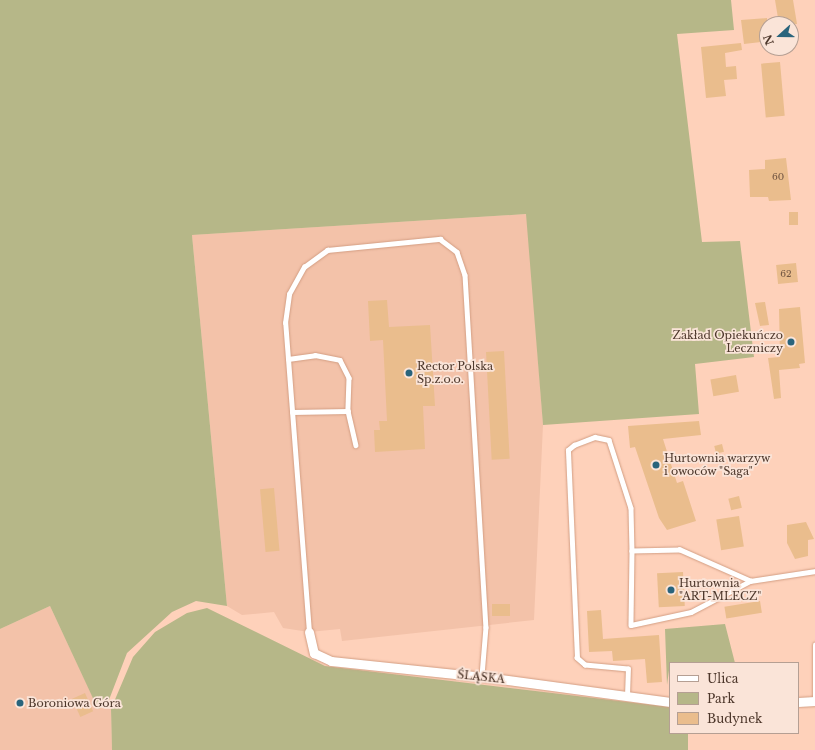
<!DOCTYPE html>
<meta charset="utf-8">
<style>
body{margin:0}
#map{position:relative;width:815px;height:750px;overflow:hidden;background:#fed1ba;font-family:"Libre Baskerville",serif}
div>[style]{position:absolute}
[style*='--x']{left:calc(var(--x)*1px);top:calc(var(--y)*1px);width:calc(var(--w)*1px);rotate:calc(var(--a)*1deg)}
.built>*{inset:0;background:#f3c2a9}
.green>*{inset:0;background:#b6b788}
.building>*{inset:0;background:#eabd8d;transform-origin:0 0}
.roads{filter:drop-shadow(0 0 1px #d39e83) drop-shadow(0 0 1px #d39e83)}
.lane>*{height:4.5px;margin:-2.25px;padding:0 2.25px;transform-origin:2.25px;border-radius:2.25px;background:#fff}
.street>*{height:9px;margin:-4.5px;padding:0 4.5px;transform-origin:4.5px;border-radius:4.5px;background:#fff}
.dots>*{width:11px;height:11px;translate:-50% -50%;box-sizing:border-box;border:2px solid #fae4d8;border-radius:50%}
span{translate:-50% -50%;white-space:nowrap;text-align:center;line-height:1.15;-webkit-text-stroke:3.5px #fae4d8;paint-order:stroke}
.number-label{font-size:9px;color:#745844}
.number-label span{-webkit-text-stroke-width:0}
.poi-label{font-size:11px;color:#4d372b}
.right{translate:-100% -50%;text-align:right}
.left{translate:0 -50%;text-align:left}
.street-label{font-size:11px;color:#4d372b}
.legend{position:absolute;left:669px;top:662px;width:130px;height:72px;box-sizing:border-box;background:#fae4d8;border:1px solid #b59f93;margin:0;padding:5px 7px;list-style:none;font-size:12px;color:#4d372b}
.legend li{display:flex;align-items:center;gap:8px;height:20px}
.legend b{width:20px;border:1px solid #b59f93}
.north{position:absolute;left:759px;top:16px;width:40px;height:40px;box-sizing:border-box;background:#fae4d8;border:1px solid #b59f93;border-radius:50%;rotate:249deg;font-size:11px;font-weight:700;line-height:16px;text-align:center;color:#4d372b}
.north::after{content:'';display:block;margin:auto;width:14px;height:18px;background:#29647c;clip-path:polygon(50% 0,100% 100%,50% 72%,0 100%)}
</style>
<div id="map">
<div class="built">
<i style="clip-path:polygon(527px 214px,543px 425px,534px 620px,342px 641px,340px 629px,309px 632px,283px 628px,274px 612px,242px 615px,227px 606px,192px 235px)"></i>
<i style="clip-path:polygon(50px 606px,98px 708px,111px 709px,112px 750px,0 750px,0 629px)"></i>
</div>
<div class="green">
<i style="clip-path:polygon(0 0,731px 0,734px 30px,677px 34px,702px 242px,740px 241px,754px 357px,695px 364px,699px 414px,543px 425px,526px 214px,192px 235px,227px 606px,196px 601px,172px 612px,127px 653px,107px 705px,98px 709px,50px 606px,0 629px)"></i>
<i style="clip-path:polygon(207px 608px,325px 666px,670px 707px,670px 733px,688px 733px,688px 750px,112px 750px,111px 709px,133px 657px,155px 632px,187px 613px)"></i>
<i style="clip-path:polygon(725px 624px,735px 663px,670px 663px,667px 685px,665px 629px)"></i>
</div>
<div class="building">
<i style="clip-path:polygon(775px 0,793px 0,797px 24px,779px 24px)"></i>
<i style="clip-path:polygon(767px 18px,767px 31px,760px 32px,761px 42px,744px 44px,741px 20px)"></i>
<i style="clip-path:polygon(741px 43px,742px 50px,725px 53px,726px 67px,736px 66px,737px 79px,724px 80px,726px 96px,706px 98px,701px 47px)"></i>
<i style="left:780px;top:62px;width:54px;height:19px;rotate:85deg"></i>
<i style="clip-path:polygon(786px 158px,791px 200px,769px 201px,768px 197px,750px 197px,749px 170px,765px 169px,765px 160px)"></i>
<i style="left:789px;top:212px;width:9px;height:13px"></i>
<i style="left:796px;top:263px;width:19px;height:20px;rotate:84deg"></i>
<i style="clip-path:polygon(387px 300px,389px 327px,430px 325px,435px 406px,423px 406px,425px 449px,375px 452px,374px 430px,380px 430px,379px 421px,387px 421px,383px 340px,370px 341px,368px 301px)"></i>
<i style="clip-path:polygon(765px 302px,769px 325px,760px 326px,755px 303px)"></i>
<i style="clip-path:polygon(800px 307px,805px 363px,799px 364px,800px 368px,779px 370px,781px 398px,774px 399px,768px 358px,780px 357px,779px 309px)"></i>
<i style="left:504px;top:351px;width:108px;height:18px;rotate:87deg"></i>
<i style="left:736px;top:375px;width:17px;height:26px;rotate:80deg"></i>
<i style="clip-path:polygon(699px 421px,701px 435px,663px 439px,677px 483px,683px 481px,696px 521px,667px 530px,659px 518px,635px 447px,630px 448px,628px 426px)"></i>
<i style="left:722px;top:444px;width:8px;height:8px;rotate:76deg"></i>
<i style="left:274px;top:488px;width:63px;height:14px;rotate:85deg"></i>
<i style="left:739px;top:496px;width:12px;height:11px;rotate:76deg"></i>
<i style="left:739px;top:516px;width:31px;height:23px;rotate:81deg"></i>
<i style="clip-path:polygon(806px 522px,814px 539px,808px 540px,808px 556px,795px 559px,787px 543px,787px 525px)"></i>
<i style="left:683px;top:572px;width:34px;height:26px;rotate:87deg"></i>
<i style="left:760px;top:601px;width:12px;height:36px;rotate:81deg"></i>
<i style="left:510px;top:604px;width:12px;height:18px;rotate:90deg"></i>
<i style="clip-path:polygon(601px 610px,603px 639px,659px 635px,662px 682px,647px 683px,645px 659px,613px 661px,612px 651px,589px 652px,587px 611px)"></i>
<i style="left:85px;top:693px;width:20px;height:14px;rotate:66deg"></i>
</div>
<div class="roads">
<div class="lane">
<i style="--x:288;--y:359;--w:27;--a:-8"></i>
<i style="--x:315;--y:355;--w:25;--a:11"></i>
<i style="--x:340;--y:360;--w:20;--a:63"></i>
<i style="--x:349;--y:378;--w:33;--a:92"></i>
<i style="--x:348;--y:411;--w:35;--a:77"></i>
<i style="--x:292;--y:412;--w:56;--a:-1"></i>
<i style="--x:750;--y:581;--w:77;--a:-156.1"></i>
<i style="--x:680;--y:550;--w:48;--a:178.8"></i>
<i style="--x:632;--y:551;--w:74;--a:90.8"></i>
<i style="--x:631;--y:625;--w:61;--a:-12.2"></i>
<i style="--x:691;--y:612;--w:67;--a:-27.7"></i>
<i style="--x:750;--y:581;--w:66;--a:-8.7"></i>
<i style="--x:309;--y:632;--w:310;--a:-94.4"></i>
<i style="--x:285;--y:323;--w:29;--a:-82"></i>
<i style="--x:289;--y:294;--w:31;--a:-61"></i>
<i style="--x:304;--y:267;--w:29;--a:-36"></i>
<i style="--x:327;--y:250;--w:114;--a:-5.6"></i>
<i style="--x:440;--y:239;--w:21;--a:37"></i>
<i style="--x:457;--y:252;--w:24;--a:71"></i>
<i style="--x:465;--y:275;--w:353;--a:86.6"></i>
<i style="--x:486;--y:627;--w:49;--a:94.7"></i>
<i style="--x:627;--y:696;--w:27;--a:-88"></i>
<i style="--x:628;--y:669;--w:43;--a:-174.7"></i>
<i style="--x:585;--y:665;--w:11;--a:-139"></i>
<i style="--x:577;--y:658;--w:208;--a:-92.5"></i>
<i style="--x:568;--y:450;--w:8;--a:-40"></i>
<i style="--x:574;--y:445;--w:22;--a:-21"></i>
<i style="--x:595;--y:437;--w:14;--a:12"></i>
<i style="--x:609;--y:440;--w:71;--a:72.1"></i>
<i style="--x:631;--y:508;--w:43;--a:88.7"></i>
<i style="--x:815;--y:701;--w:56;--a:-90"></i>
</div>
<div class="street">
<i style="--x:309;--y:632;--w:22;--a:77"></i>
<i style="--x:314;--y:653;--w:19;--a:25"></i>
<i style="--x:331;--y:661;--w:163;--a:6"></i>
<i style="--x:493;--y:678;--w:179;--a:7.7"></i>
<i style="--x:798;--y:702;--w:17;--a:-3"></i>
</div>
</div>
<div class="dots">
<i style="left:791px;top:342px;background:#29647c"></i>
<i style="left:409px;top:373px;background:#29647c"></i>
<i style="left:656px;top:465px;background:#29647c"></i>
<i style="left:671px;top:590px;background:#29647c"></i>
<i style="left:20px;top:703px;background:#29647c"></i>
</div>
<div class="number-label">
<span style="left:778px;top:177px">60</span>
<span style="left:786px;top:274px">62</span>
</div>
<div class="poi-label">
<span class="right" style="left:783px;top:342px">Zakład Opiekuńczo<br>Leczniczy</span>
<span class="left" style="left:417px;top:373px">Rector Polska<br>Sp.z.o.o.</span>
<span class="left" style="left:664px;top:465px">Hurtownia warzyw<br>i owoców "Saga"</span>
<span class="left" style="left:679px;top:590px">Hurtownia<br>"ART-MLECZ"</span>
<span class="left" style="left:28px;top:703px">Boroniowa Góra</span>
</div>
<div class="street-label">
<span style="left:481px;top:677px;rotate:6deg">ŚLĄSKA</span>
</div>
<ul class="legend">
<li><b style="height:5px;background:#fff"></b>Ulica</li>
<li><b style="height:11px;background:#b6b788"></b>Park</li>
<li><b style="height:11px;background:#eabd8d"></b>Budynek</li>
</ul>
<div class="north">N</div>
</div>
